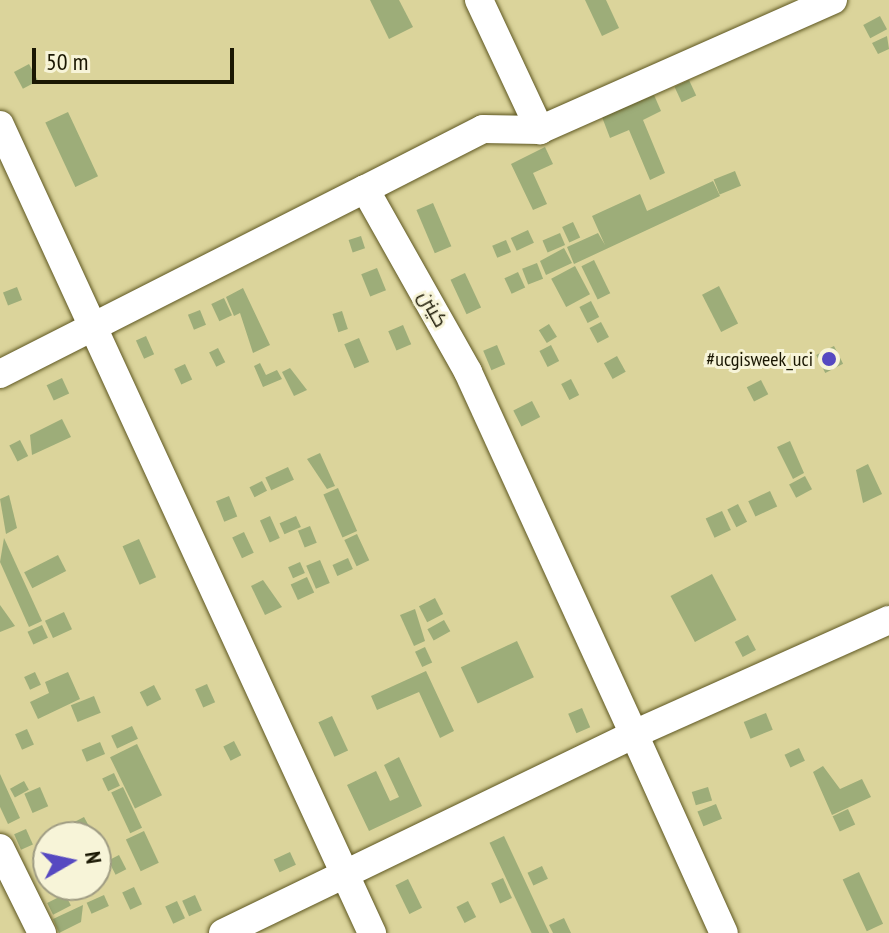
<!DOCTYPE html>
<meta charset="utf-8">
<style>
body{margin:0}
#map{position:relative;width:889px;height:933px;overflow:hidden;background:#dbd49b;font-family:"PT Sans Narrow",Cairo,sans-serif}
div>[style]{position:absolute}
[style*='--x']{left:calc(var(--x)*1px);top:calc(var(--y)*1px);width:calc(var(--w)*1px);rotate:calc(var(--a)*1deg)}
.building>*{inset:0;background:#9dad79;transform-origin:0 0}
.roads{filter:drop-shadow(0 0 2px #5e5721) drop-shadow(0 0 2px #5e5721)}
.minor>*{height:28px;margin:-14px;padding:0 14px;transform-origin:14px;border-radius:14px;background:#fff}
.dots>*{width:22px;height:22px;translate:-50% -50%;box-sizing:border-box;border:4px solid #f7f4d8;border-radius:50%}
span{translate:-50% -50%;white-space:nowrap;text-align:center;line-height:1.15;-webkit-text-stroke:6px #f7f4d8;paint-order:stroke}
.street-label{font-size:20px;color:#1a1703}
.poi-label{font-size:20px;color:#1a1703}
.right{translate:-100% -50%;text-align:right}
.north{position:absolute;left:32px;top:821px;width:80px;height:80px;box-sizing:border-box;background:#f7f4d8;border:2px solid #9f9c83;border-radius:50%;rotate:81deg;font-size:22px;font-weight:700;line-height:32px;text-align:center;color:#1a1703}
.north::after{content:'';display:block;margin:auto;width:28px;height:36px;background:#5649c1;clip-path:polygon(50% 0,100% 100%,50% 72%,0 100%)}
.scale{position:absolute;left:32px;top:48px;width:202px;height:36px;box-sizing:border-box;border:4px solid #1a1703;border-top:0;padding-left:10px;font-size:24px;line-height:28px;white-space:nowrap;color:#1a1703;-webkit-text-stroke:6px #f7f4d8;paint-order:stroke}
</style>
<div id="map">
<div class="building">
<i style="clip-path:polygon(370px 0,399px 0,413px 27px,389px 39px)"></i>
<i style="clip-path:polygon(585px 0,606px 0,619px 28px,602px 36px)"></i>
<i style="left:880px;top:16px;width:15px;height:19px;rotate:62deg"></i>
<i style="clip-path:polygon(887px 36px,889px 49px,878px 54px,872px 43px)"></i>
<i style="left:29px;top:64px;width:19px;height:17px;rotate:62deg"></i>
<i style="left:689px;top:80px;width:17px;height:16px;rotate:65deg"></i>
<i style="clip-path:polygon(654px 95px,661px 111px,643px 120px,665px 173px,650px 180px,629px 130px,610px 138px,602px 117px)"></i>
<i style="left:68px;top:112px;width:71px;height:25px;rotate:65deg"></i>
<i style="clip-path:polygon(545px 147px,553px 164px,533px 173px,547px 204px,533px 210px,511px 164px)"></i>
<i style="left:735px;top:171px;width:16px;height:23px;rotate:68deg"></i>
<i style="clip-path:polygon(713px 181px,720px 196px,574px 264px,567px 247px,598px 233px,605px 245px,592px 216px,640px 194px,647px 211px)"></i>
<i style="left:433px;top:203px;width:47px;height:18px;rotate:67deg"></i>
<i style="left:573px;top:222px;width:17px;height:12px;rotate:65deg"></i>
<i style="left:528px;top:230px;width:14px;height:19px;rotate:65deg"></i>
<i style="left:560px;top:233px;width:13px;height:19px;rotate:67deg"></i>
<i style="left:361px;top:236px;width:13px;height:13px;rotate:72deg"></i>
<i style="left:506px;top:240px;width:13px;height:15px;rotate:67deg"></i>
<i style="clip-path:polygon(564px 248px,572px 263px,546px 275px,540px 261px)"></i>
<i style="left:594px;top:260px;width:37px;height:14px;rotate:64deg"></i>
<i style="left:537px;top:263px;width:17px;height:16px;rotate:69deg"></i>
<i style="left:575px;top:266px;width:32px;height:27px;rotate:62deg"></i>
<i style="left:377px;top:268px;width:24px;height:17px;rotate:68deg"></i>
<i style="left:518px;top:272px;width:17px;height:15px;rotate:65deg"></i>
<i style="left:465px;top:273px;width:38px;height:16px;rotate:65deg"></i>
<i style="left:719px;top:286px;width:42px;height:19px;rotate:63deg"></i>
<i style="left:17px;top:287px;width:14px;height:15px;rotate:69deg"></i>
<i style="clip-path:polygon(243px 288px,270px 345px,253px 353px,240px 313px,234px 316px,226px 297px)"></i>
<i style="left:224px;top:298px;width:19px;height:14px;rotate:65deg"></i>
<i style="left:591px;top:301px;width:18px;height:13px;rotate:63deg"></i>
<i style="left:200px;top:310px;width:16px;height:13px;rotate:68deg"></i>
<i style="left:342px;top:311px;width:19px;height:10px;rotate:72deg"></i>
<i style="left:601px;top:322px;width:17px;height:13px;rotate:62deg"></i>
<i style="left:549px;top:324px;width:15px;height:12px;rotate:58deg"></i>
<i style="left:403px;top:325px;width:21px;height:16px;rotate:67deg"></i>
<i style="left:146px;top:336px;width:20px;height:11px;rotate:66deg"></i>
<i style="left:359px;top:338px;width:26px;height:16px;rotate:67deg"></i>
<i style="left:497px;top:345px;width:21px;height:15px;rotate:67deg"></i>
<i style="left:551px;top:345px;width:18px;height:13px;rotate:63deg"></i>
<i style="left:834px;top:346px;width:20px;height:20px;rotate:63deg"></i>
<i style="left:218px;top:348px;width:16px;height:10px;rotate:63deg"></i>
<i style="left:617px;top:356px;width:18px;height:15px;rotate:61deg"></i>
<i style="clip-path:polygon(260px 363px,266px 375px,277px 370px,282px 379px,263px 387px,254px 366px)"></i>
<i style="left:185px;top:364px;width:17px;height:12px;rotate:65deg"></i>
<i style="clip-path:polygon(290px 368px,307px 390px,294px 396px,282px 372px)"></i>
<i style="left:62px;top:378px;width:17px;height:17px;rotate:65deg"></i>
<i style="left:571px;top:379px;width:18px;height:11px;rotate:63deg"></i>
<i style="left:761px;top:380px;width:16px;height:16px;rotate:63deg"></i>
<i style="left:532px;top:401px;width:18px;height:21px;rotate:63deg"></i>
<i style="clip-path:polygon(62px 419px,71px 437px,32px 455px,30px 435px)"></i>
<i style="left:20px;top:440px;width:18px;height:12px;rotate:63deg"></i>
<i style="clip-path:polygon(790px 441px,804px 473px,793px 479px,777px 447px)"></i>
<i style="clip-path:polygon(320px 453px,335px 486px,327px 489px,307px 459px)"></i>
<i style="clip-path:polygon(868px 464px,882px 494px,863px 503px,856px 470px)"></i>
<i style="left:288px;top:467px;width:14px;height:25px;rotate:65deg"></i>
<i style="left:805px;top:476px;width:15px;height:18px;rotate:62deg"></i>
<i style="left:262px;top:481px;width:11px;height:14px;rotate:63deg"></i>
<i style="left:338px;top:488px;width:47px;height:16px;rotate:66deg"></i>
<i style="left:770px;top:491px;width:17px;height:24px;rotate:65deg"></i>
<i style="clip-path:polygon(9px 495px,17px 528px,6px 534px,0 499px)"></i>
<i style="left:229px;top:496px;width:22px;height:14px;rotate:68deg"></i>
<i style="left:738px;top:504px;width:20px;height:12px;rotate:63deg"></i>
<i style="left:722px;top:511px;width:21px;height:18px;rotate:65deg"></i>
<i style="left:270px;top:516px;width:24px;height:11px;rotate:66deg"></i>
<i style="left:296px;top:516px;width:12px;height:18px;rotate:66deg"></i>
<i style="left:310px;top:526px;width:18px;height:13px;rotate:68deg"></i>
<i style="left:244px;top:532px;width:23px;height:13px;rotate:65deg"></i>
<i style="left:357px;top:534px;width:29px;height:14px;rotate:65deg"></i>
<i style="clip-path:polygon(4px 538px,42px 621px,29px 627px,0 562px)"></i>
<i style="left:139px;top:539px;width:42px;height:18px;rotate:66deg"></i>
<i style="left:58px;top:555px;width:18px;height:38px;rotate:63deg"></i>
<i style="left:348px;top:558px;width:12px;height:17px;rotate:66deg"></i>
<i style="left:320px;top:560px;width:25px;height:15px;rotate:67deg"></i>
<i style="left:300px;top:562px;width:12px;height:13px;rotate:66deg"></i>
<i style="left:712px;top:574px;width:52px;height:47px;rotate:62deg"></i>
<i style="left:307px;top:577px;width:17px;height:18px;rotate:65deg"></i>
<i style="clip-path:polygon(263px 580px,282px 607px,265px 615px,251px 586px)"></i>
<i style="left:435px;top:598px;width:18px;height:18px;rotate:63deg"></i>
<i style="clip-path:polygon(0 605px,15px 626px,0 632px)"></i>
<i style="clip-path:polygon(415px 609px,425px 641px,414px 646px,400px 615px)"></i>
<i style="left:64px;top:612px;width:19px;height:21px;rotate:65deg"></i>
<i style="left:444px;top:620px;width:13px;height:19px;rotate:61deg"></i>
<i style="left:42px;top:625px;width:14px;height:16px;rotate:65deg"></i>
<i style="left:748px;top:635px;width:17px;height:15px;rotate:62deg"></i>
<i style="left:517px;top:641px;width:40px;height:62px;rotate:65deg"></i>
<i style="left:425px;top:647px;width:17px;height:11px;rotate:65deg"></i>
<i style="clip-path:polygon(426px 671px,454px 731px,440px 738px,419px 692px,377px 710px,371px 696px)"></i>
<i style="left:35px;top:672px;width:14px;height:12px;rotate:65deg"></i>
<i style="clip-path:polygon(68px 672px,80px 699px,38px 719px,30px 702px,49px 693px,45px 682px)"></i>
<i style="left:207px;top:684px;width:20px;height:13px;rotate:66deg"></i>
<i style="left:154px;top:685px;width:16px;height:16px;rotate:63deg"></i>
<i style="left:94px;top:696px;width:18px;height:25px;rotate:68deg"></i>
<i style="left:582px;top:708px;width:21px;height:15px;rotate:67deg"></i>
<i style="left:766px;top:713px;width:18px;height:24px;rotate:68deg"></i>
<i style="left:332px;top:716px;width:38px;height:15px;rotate:65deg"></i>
<i style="left:132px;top:726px;width:14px;height:23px;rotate:65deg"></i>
<i style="left:27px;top:729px;width:17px;height:13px;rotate:66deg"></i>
<i style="left:234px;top:741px;width:16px;height:12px;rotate:63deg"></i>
<i style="left:100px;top:742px;width:13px;height:20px;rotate:67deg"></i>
<i style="left:137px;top:744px;width:57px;height:30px;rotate:64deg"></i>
<i style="left:799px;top:748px;width:14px;height:16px;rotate:65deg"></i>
<i style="clip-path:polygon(399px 757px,422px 806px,369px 831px,347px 785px,376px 771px,390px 801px,399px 797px,384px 765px)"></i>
<i style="clip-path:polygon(823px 766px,840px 789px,862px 779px,871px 797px,832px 815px,813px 772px)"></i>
<i style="left:114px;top:773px;width:14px;height:13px;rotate:65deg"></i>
<i style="clip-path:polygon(0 774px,20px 818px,8px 824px,0 807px)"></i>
<i style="left:24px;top:781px;width:10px;height:16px;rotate:61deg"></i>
<i style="left:40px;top:787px;width:21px;height:17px;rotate:67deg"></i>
<i style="left:123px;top:787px;width:45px;height:13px;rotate:65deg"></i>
<i style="left:708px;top:787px;width:14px;height:17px;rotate:73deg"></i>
<i style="left:716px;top:804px;width:16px;height:20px;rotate:68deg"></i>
<i style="left:848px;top:809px;width:17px;height:17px;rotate:65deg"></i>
<i style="clip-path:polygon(84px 817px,90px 828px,67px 837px,63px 828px)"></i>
<i style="left:26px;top:829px;width:17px;height:13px;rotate:66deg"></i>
<i style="left:144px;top:831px;width:35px;height:20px;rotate:65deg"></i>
<i style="left:504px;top:836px;width:107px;height:16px;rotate:65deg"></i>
<i style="left:290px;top:852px;width:14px;height:18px;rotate:65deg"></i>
<i style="left:119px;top:855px;width:16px;height:12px;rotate:63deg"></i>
<i style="left:542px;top:866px;width:14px;height:16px;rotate:65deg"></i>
<i style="left:859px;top:872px;width:57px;height:18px;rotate:65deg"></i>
<i style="left:503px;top:878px;width:22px;height:13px;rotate:66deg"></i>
<i style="left:408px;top:879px;width:32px;height:14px;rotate:64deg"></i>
<i style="left:134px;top:887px;width:19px;height:13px;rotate:65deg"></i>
<i style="left:65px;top:894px;width:13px;height:20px;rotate:63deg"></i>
<i style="left:104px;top:895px;width:12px;height:19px;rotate:66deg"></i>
<i style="left:195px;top:895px;width:17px;height:14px;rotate:66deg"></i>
<i style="left:177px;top:901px;width:19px;height:13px;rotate:65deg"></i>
<i style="left:468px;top:901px;width:18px;height:13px;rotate:63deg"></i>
<i style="clip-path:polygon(83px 905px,81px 922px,59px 933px,53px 919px)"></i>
<i style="clip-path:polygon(564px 918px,571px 933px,553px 933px,549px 925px)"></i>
</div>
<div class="roads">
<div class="minor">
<i style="--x:479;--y:0;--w:144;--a:64.9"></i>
<i style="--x:833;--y:0;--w:321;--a:156.1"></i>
<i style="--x:540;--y:130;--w:57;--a:-179"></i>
<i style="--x:483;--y:129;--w:132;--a:153"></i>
<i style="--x:365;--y:189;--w:210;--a:60.6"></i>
<i style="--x:468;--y:372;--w:398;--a:65.4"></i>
<i style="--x:634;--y:734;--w:279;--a:-24.1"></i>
<i style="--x:0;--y:125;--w:890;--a:65.28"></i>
<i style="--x:0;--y:374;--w:409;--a:-26.9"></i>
<i style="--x:0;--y:848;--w:95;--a:63.7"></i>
<i style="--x:223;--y:933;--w:457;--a:-25.8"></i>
<i style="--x:634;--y:734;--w:218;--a:65.7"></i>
</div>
</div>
<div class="dots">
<i style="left:829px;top:359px;background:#5649c1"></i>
</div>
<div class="street-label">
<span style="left:433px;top:309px;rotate:61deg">كينن</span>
</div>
<div class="poi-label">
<span class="right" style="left:813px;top:359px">#ucgisweek_uci</span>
</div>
<div class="north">N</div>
<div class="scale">50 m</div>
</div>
